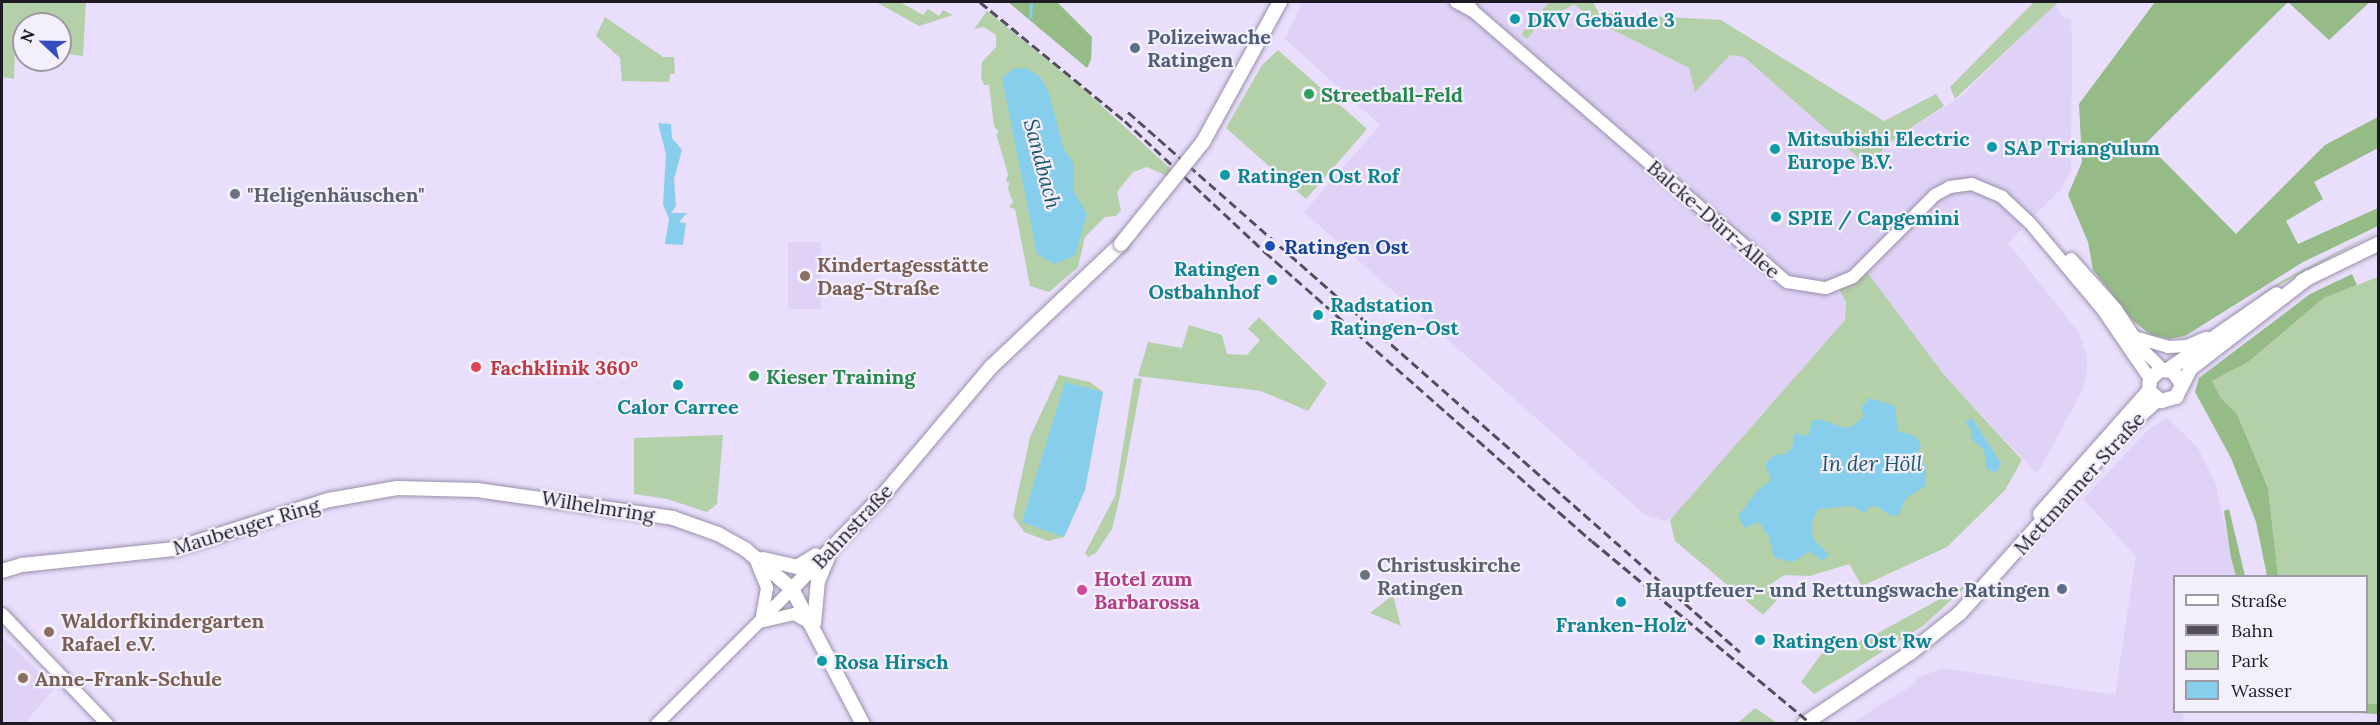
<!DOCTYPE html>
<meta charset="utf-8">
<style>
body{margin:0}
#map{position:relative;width:2380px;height:725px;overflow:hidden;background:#e9defb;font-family:Lora,serif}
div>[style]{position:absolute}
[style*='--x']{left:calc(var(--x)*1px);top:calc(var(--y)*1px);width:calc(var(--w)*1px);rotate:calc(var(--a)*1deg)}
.built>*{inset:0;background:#dfd2f6;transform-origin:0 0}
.green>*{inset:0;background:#b4d0a9}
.forest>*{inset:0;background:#95bb86}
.water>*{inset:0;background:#87ceed}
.stream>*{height:3px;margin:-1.5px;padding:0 1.5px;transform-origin:1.5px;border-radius:1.5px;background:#87ceed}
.roads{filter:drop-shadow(0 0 2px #9a90ab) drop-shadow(0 0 2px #9a90ab)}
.tertiary>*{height:12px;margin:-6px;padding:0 6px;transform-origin:6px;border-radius:6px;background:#fff}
.secondary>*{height:14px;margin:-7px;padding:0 7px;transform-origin:7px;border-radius:7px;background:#fff}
.rail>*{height:3px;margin-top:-1.5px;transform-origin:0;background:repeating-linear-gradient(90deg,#534d5c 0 9px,transparent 0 13.5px)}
.bridges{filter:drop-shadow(0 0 2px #9a90ab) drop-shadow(0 0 2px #9a90ab)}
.secondary-bridge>*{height:14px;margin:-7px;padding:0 7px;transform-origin:7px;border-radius:7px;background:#fff}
.dots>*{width:16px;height:16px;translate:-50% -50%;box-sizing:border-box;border:3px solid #f3effb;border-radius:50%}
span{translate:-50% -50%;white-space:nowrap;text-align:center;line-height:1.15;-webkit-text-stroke:4.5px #f3effb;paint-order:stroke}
.culture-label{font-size:20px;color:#0d838f;font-weight:700}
.left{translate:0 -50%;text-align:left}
.right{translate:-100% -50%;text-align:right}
.service-label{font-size:20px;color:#4e5e75;font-weight:700}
.leisure-label{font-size:20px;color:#27864d;font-weight:700}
.worship-label{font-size:20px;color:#5b616d;font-weight:700}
.street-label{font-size:20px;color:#1e1a24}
.transit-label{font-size:20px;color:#164399;font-weight:700}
.education-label{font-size:20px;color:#785e54;font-weight:700}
.health-label{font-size:20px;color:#be3a42;font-weight:700}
.hotel-label{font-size:20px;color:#b23c85;font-weight:700}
.water-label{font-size:21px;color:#1e576d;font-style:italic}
.frame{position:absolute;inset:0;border:3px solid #1e1a24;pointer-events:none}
.legend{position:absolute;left:2173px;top:575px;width:195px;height:138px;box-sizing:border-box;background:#f3effb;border:2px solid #9e9aa5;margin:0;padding:8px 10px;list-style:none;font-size:18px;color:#1e1a24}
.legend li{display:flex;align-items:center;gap:12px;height:30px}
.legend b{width:30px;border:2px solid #9e9aa5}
.north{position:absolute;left:12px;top:12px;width:60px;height:60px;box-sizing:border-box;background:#f3effb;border:2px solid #9e9aa5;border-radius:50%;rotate:292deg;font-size:16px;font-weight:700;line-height:24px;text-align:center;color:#1e1a24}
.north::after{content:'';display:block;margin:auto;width:21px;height:27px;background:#354dbf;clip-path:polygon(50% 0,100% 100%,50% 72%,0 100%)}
</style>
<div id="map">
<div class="built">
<i style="clip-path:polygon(1302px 2px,1549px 2px,1521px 34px,1527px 39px,1537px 26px,1542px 30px,1555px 15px,1574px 4px,1595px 21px,1689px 68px,1730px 55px,1744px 57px,1868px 166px,1891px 141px,1963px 95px,2055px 3px,2063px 18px,2070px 18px,2072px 34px,2071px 171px,2061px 189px,2008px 243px,2079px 333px,2087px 357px,2087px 372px,2081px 393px,2037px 474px,1944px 375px,1864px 269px,1845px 299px,1845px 320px,1678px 513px,1665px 521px,1645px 515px,1304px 212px,1380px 125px,1285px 39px)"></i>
<i style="left:788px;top:242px;width:33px;height:67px"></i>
<i style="clip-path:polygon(2167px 418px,2198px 448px,2215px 482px,2236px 576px,2174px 576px,2174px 712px,2184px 712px,2182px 723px,1850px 724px,1916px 683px,1917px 678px,1943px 668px,2115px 695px,2136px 556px,2083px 499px,2150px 428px)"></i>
<i style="clip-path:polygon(2px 637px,55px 687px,25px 723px,2px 723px)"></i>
</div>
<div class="green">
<i style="clip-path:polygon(2px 2px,86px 2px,83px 56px,60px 53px,60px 24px,24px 24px,24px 49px,15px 48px,14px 79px,2px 77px)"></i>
<i style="clip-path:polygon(876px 2px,900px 2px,923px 15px,928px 9px,939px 16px,943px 10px,953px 15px,919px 26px)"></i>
<i style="clip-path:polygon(1549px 2px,1593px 2px,1599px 13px,1721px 20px,1884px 121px,1936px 94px,1944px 106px,1891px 141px,1868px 166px,1744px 57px,1730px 55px,1695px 92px,1689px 68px,1595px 21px,1574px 4px,1555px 15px,1542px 30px,1537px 26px,1527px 39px,1521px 34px)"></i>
<i style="clip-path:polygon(2034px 2px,2058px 2px,1955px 99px,1950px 87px)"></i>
<i style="clip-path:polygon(987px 11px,1082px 88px,1172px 170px,1167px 176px,1147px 167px,1133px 172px,1117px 192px,1121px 210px,1116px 216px,1105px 217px,1085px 237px,1078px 267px,1049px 292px,1030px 286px,1015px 209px,1009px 207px,1013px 202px,1008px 189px,1009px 182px,1006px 182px,1008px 174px,996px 134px,999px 132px,994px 126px,989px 85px,984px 85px,981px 77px,982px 62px,996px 47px,996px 35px,984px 27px,974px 29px)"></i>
<i style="clip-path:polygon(605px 17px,663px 57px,674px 57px,675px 74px,670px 74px,669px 82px,622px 81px,620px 58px,596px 36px)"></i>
<i style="clip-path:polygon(1278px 50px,1367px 129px,1306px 199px,1226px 128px,1262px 65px)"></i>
<i style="clip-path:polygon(2378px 231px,2258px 297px,2207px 331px,2283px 280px)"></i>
<i style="clip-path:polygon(1864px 268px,1944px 375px,2022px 460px,2005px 490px,1947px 547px,1862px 586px,1849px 564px,1810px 576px,1784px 575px,1771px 584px,1776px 601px,1763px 615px,1675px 541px,1670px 520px,1845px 320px,1846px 302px,1837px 285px)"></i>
<i style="clip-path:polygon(2378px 277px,2378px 703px,2367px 704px,2366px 576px,2278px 576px,2268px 488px,2237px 414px,2221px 398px,2212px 381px,2248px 362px,2324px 298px)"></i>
<i style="clip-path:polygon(1259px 317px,1327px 383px,1308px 411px,1261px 391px,1138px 376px,1148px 342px,1182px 348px,1189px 325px,1222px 335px,1227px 354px,1247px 355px,1260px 340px,1248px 329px)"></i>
<i style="clip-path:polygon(1059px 375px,1090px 382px,1103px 392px,1085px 490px,1064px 537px,1048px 541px,1024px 532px,1013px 516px,1030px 437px)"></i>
<i style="clip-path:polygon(1134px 378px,1142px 379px,1120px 496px,1112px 529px,1096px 553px,1088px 557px,1085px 553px,1115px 496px)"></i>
<i style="clip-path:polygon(723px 435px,717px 504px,707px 512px,667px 499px,634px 494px,634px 438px)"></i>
<i style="clip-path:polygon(1971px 582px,1924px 625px,1852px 671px,1814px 694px,1801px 682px,1822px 653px,1867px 639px)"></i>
<i style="clip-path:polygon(1393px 595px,1401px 626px,1370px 613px)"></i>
<i style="clip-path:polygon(1755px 708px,1777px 723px,1738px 723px)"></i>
</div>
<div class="forest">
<i style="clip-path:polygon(1008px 2px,1057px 2px,1092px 37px,1091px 60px,1087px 68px)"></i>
<i style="clip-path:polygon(2155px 2px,2370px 2px,2329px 40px,2288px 2px,2146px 143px,2236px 234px,2325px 145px,2378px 117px,2378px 148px,2314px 182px,2323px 199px,2286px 221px,2298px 244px,2378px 208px,2378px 226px,2303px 262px,2185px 336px,2169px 339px,2151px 335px,2132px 320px,2093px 270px,2088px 242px,2068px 195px,2082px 162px,2079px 104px)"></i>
<i style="clip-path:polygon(2352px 274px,2357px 285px,2324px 298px,2248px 362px,2212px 381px,2221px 398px,2237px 414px,2268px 488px,2278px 576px,2267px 576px,2256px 522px,2231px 458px,2195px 392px,2199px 378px,2310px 294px)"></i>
<i style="clip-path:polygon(2229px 509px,2245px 576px,2236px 576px,2231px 558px,2224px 511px)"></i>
<i style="clip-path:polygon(2378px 703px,2378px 714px,2333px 712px,2366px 712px,2367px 704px)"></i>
</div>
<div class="water">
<i style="clip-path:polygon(1026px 68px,1040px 77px,1049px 93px,1063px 147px,1074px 164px,1073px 190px,1087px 214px,1075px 256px,1054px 264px,1037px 254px,1002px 78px,1013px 69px)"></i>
<i style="clip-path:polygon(658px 123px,671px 124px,672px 138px,682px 150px,674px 179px,676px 206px,671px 213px,687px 213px,679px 222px,686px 223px,683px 245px,665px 244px,669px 219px,663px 204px,666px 154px)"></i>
<i style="clip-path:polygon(1065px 382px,1103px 392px,1085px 490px,1064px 537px,1022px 522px)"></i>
<i style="clip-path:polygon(1869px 398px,1895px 406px,1898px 431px,1917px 437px,1921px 447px,1917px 453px,1926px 467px,1925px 486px,1906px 498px,1899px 514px,1891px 516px,1876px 506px,1868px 507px,1866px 513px,1851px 506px,1818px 509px,1812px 522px,1813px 539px,1829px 555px,1822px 561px,1810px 551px,1793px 562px,1774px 558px,1769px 537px,1759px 522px,1744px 528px,1738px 516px,1758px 490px,1771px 480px,1765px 464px,1774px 455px,1785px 454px,1792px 448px,1795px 433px,1808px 436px,1812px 421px,1820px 419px,1844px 428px,1853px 426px,1864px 416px,1861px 408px)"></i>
<i style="clip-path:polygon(1972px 418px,2001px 463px,1997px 472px,1987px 470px,1984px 450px,1971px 439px,1971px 429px,1965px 422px)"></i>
</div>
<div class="stream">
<i style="--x:1030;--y:17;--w:15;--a:-86"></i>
</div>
<div class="roads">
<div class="tertiary">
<i style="--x:1456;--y:2;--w:19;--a:28"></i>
<i style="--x:1467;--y:2;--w:11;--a:56"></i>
<i style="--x:1473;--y:11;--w:415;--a:40.8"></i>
<i style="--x:1787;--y:282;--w:39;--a:9"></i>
<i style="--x:1826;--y:288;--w:29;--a:-22"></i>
<i style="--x:1853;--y:277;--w:116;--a:-45"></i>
<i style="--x:1935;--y:195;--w:17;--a:-28"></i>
<i style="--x:1950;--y:187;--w:22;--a:-8"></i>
<i style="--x:1972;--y:184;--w:33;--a:23"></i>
<i style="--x:2002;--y:197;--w:38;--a:43"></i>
<i style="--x:2030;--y:223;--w:114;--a:50"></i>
<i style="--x:2103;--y:310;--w:83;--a:55.7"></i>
<i style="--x:2071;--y:259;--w:67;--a:48"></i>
<i style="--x:2116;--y:309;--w:48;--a:57"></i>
<i style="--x:2142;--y:349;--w:28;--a:45"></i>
<i style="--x:2134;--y:337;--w:35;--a:16"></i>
<i style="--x:2168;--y:347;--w:19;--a:-3"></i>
<i style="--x:2187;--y:346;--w:21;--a:-23"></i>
<i style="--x:755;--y:558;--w:32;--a:68"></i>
<i style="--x:767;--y:588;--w:34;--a:100"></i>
<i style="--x:2;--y:614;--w:152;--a:46.3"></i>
<i style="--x:764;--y:621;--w:31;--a:-13"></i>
<i style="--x:794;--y:614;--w:21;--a:29"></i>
<i style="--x:657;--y:724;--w:191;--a:-45"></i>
</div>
<div class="secondary">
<i style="--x:2302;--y:281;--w:85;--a:-26"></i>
<i style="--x:2169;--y:369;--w:131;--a:-34.8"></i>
<i style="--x:2181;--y:383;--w:14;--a:-124"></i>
<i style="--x:2173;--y:371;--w:13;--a:-176"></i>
<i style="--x:2160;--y:370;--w:13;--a:138"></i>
<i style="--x:2150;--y:379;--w:12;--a:95"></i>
<i style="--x:2149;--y:391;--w:16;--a:40"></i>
<i style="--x:2161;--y:401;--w:16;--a:-15"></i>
<i style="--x:2176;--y:397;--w:31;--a:-63"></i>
<i style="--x:2190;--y:369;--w:150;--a:-37.7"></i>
<i style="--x:2040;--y:514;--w:164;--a:-48.5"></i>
<i style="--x:763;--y:559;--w:35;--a:13"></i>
<i style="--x:797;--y:567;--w:22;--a:-32"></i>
<i style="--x:2;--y:571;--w:21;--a:-17"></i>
<i style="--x:22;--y:565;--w:154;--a:-6"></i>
<i style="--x:175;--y:549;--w:162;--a:-17.7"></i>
<i style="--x:329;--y:500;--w:69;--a:-10"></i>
<i style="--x:397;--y:488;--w:80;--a:1.4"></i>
<i style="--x:477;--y:490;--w:198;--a:8.1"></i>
<i style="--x:673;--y:518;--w:48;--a:19.6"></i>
<i style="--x:718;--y:534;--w:31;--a:29"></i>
<i style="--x:745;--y:549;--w:62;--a:40.4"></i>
<i style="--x:792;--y:589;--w:153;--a:62.3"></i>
<i style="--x:792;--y:589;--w:132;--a:-45.9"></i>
<i style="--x:884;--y:494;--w:166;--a:-49.9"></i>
<i style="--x:991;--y:367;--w:179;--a:-43.4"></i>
<i style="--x:814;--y:623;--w:42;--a:-84.6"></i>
<i style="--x:818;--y:581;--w:25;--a:-67"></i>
<i style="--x:1804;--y:724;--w:128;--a:-33.8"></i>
<i style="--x:1910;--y:653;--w:64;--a:-38.7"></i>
<i style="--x:1960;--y:613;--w:244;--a:-48.2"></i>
<i style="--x:2123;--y:431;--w:46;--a:-42.4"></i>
</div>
</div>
<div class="rail">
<i style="--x:980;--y:2;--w:188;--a:39.4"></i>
<i style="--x:1125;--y:121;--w:192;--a:43.1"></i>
<i style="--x:1265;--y:252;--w:436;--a:41.5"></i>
<i style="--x:1592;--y:541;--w:286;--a:39.8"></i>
<i style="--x:1128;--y:112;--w:816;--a:41.42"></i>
</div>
<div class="bridges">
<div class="secondary-bridge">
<i style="--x:1121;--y:244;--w:131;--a:-51.2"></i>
<i style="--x:1203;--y:142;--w:160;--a:-61.2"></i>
</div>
</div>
<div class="dots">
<i style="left:1515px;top:19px;background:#0f9aa8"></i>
<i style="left:1135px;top:48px;background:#5c6f8a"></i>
<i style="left:1309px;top:94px;background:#2e9e5b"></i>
<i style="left:1992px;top:147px;background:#0f9aa8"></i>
<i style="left:1775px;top:149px;background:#0f9aa8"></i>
<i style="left:1225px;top:175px;background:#0f9aa8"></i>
<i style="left:235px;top:194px;background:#6b7280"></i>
<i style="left:1776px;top:217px;background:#0f9aa8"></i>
<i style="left:1270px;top:246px;background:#1a4fb4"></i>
<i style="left:805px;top:276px;background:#8d6e63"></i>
<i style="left:1272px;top:280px;background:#0f9aa8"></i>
<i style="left:1318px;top:315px;background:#0f9aa8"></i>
<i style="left:476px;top:367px;background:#e0444e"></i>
<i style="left:754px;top:376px;background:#2e9e5b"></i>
<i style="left:678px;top:385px;background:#0f9aa8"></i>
<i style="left:1365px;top:575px;background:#6b7280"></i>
<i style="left:2062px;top:589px;background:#5c6f8a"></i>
<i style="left:1082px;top:590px;background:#d1479c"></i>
<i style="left:1621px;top:602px;background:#0f9aa8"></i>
<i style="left:49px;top:632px;background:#8d6e63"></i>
<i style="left:1760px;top:640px;background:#0f9aa8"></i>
<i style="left:822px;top:661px;background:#0f9aa8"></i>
<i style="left:23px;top:678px;background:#8d6e63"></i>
</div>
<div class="culture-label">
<span class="left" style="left:1527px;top:19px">DKV Gebäude 3</span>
<span class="left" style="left:1787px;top:150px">Mitsubishi Electric<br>Europe B.V.</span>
<span class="left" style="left:2004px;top:147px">SAP Triangulum</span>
<span class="left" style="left:1237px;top:175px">Ratingen Ost Rof</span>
<span class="left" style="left:1788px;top:217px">SPIE / Capgemini</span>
<span class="right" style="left:1260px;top:280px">Ratingen<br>Ostbahnhof</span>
<span class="left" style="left:1330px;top:316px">Radstation<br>Ratingen-Ost</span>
<span style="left:678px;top:406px">Calor Carree</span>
<span style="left:1621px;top:624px">Franken-Holz</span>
<span class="left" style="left:1772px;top:640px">Ratingen Ost Rw</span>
<span class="left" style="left:834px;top:661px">Rosa Hirsch</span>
</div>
<div class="service-label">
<span class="left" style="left:1147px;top:48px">Polizeiwache<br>Ratingen</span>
<span class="right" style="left:2050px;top:589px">Hauptfeuer- und Rettungswache Ratingen</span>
</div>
<div class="leisure-label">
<span class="left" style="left:1321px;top:94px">Streetball-Feld</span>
<span class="left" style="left:766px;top:376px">Kieser Training</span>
</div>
<div class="worship-label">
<span class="left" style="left:247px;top:194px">"Heligenhäuschen"</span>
<span class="left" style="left:1377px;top:576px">Christuskirche<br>Ratingen</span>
</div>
<div class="street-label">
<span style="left:1714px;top:219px;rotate:41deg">Balcke-Dürr-Allee</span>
<span style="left:2079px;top:483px;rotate:-48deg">Mettmanner Straße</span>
<span style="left:598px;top:506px;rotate:9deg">Wilhelmring</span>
<span style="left:246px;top:526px;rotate:-17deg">Maubeuger Ring</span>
<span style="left:852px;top:526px;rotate:-47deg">Bahnstraße</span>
</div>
<div class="transit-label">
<span class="left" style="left:1284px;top:246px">Ratingen Ost</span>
</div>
<div class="education-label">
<span class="left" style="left:817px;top:276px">Kindertagesstätte<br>Daag-Straße</span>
<span class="left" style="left:61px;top:632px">Waldorfkindergarten<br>Rafael e.V.</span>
<span class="left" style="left:35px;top:678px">Anne-Frank-Schule</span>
</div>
<div class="health-label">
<span class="left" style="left:490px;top:367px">Fachklinik 360°</span>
</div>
<div class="hotel-label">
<span class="left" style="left:1094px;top:590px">Hotel zum<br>Barbarossa</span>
</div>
<div class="water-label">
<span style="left:1042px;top:164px;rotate:75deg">Sandbach</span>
<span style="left:1872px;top:464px">In der Höll</span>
</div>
<div class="frame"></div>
<ul class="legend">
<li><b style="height:8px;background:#fff"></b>Straße</li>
<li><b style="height:8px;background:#534d5c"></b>Bahn</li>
<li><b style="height:16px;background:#b4d0a9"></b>Park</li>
<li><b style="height:16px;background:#87ceed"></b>Wasser</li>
</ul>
<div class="north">N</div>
</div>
